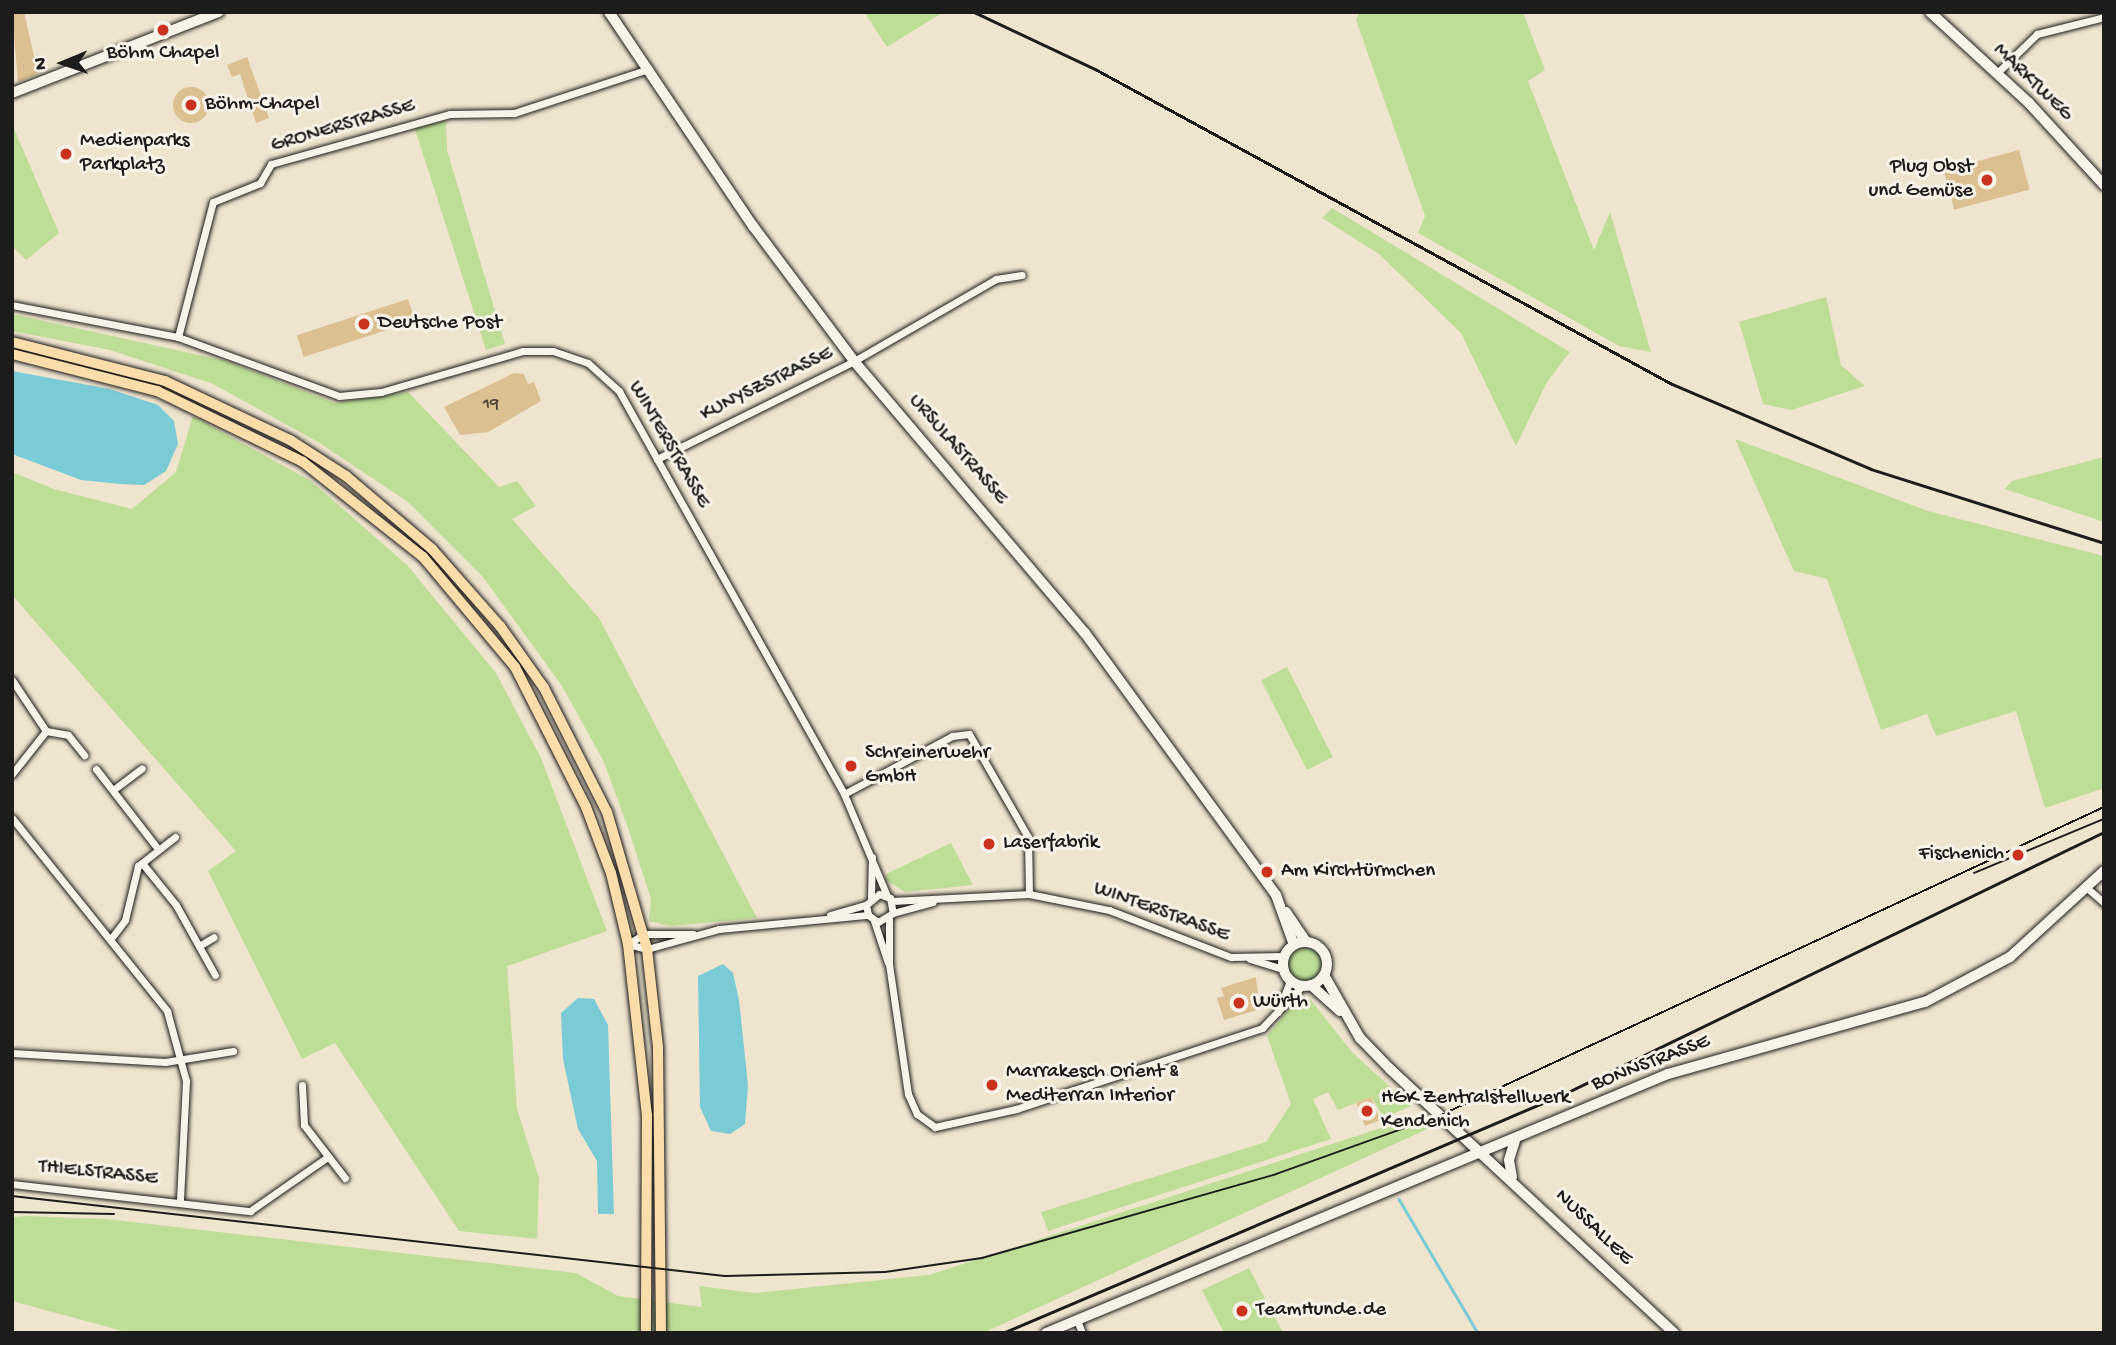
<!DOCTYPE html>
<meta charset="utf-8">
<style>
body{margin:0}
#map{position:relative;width:2116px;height:1345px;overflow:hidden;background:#efe4ce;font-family:"Gochi Hand",sans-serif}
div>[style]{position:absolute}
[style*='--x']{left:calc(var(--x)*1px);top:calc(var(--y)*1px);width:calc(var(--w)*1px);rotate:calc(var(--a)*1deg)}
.green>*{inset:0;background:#bede97;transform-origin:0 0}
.round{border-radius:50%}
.water>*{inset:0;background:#7acbd5}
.stream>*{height:2.5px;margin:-1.25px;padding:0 1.25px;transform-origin:1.25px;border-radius:1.25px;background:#7acbd5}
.building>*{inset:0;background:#dcc091;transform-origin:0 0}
.roads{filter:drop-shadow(0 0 2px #1c1c1c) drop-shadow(0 0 2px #1c1c1c)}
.street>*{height:7px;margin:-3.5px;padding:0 3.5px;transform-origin:3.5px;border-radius:3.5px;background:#f7f3e8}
.secondary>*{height:10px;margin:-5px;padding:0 5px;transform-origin:5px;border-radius:5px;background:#f7f3e8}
.secondary>.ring{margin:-5px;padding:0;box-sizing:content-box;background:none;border:10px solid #f7f3e8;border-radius:50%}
.primary>*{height:10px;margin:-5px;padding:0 5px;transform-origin:5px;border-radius:5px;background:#fbddab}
.tram>*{height:2px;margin:-1px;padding:0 1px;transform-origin:1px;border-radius:1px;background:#1c1c1c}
.rail>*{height:2.5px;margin:-1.25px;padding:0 1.25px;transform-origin:1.25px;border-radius:1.25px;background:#1c1c1c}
.dots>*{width:19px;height:19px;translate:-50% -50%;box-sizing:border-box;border:4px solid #f7f3e8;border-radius:50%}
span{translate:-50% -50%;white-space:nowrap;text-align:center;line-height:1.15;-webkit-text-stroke:6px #f7f3e8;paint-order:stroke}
.number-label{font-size:18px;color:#4c4539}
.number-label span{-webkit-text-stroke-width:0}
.poi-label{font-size:21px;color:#1c1c1c}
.left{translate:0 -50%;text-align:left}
.right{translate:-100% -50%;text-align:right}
.street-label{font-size:21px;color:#1c1c1c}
.frame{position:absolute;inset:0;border:14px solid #1c1c1c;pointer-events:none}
.north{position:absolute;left:28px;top:28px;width:70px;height:70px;-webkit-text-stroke:5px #f7f3e8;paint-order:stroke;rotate:268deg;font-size:19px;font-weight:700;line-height:28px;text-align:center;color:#1c1c1c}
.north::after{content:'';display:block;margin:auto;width:24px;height:32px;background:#1c1c1c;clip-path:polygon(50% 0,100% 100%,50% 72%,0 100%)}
</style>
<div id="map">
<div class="green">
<i style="clip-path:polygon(864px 12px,941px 12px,942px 13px,887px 47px)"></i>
<i style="clip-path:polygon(1360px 12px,1523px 12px,1545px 70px,1528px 81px,1594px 250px,1610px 212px,1651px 352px,1619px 346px,1418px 233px,1425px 216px,1356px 20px)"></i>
<i style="clip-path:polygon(446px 121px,447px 150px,505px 344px,486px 350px,414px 126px)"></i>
<i style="clip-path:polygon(12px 124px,59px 233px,26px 260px,12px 246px)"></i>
<i style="clip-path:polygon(1332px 208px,1570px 352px,1547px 382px,1516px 446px,1461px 333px,1379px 254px,1322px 218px)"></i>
<i style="clip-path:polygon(1826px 297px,1841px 365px,1865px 386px,1791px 410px,1763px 404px,1739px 322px)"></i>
<i style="clip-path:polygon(12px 314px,226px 361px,335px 403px,408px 392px,499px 487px,517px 481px,536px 506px,512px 519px,599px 618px,757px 918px,671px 926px,649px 921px,651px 899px,629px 831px,604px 762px,562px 686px,483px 577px,408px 502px,318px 442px,213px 384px,110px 350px,12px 331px)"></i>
<i style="clip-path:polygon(193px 416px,311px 481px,407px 565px,496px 673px,541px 758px,607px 931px,507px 966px,517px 1109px,539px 1178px,537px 1239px,459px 1231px,335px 1043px,302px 1059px,208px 871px,236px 851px,12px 595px,12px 472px,54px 489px,132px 509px,176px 472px)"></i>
<i style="clip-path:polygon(1735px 439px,1928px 511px,2104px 556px,2104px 788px,2045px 808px,2016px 711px,1936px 736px,1927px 714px,1881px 730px,1827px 579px,1794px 571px)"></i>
<i style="clip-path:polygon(2104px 457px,2104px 522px,2005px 489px,2012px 481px)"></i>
<i style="left:1287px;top:667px;width:101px;height:29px;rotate:63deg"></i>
<i style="clip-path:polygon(951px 843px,973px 885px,905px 892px,886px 880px,886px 874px)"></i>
<i class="round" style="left:1288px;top:948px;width:34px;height:34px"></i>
<i style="clip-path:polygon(1310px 999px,1352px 1052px,1411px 1106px,1384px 1118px,1371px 1097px,1338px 1110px,1328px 1092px,1313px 1099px,1331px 1139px,1048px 1231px,1041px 1212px,1266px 1142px,1291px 1104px,1267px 1036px,1294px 1003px)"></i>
<i style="clip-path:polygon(1421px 1115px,1436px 1125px,983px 1333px,130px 1333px,12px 1301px,12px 1217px,26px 1216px,106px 1219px,576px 1273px,618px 1296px,702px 1307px,699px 1286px,754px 1293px,929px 1275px)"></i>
<i style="clip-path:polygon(1249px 1268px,1283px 1333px,1224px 1333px,1202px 1290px)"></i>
</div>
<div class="water">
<i style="clip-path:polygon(12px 371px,110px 389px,158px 405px,174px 421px,178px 444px,166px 471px,144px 485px,120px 484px,81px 480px,12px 454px)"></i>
<i style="clip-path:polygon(723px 964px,733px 973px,739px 1000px,748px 1085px,745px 1124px,730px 1134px,711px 1131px,700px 1107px,698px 976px)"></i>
<i style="clip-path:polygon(578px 998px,594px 999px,608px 1025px,614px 1214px,598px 1214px,597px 1161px,578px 1129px,563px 1059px,561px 1013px)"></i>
</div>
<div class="stream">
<i style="--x:1399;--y:1199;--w:156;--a:59.5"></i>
</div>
<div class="building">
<i style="clip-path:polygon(12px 12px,24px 12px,38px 74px,18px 82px)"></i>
<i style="clip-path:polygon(247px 57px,269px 118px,256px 123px,240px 74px,232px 77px,227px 65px)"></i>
<i class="round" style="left:173px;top:87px;width:36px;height:36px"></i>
<i style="left:2019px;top:150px;width:41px;height:78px;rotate:75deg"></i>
<i style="left:408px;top:299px;width:23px;height:117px;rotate:72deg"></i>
<i style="clip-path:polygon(514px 373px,524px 374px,528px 384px,534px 382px,541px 401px,488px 432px,460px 435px,444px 407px)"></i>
<i style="clip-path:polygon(1256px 977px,1260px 1009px,1224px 1020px,1217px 998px,1224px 996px,1221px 988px)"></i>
<i style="left:1371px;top:1097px;width:25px;height:16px;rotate:69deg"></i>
</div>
<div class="roads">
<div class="street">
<i style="--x:1997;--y:73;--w:56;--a:-44.3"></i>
<i style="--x:2037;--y:34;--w:69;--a:-14.2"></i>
<i style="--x:12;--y:305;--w:169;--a:10.9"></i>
<i style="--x:178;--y:337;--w:171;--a:20.1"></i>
<i style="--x:339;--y:396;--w:42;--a:-5.4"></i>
<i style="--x:381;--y:392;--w:148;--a:-16.1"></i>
<i style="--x:523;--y:351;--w:30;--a:0"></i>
<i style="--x:553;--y:351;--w:37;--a:19"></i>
<i style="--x:588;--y:363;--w:42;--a:42.1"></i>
<i style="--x:619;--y:391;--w:78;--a:60.8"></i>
<i style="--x:657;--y:459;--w:384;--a:60.8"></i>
<i style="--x:844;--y:794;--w:111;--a:67.1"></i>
<i style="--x:178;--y:337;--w:139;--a:-75.5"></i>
<i style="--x:213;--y:202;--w:51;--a:-22"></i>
<i style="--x:260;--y:183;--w:22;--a:-60"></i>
<i style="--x:271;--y:164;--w:186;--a:-15.6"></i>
<i style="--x:450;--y:114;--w:64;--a:-0.9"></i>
<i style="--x:514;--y:113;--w:142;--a:-18.1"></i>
<i style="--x:657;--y:459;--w:220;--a:-26.4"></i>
<i style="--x:854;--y:361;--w:164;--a:-30"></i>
<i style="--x:996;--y:279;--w:26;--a:-9"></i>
<i style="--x:12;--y:680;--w:61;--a:56.3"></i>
<i style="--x:46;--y:731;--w:55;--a:128.3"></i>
<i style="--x:46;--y:731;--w:22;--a:10"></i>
<i style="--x:68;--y:735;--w:26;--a:51"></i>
<i style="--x:96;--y:769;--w:101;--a:52.2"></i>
<i style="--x:113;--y:790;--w:36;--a:-37"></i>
<i style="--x:844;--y:794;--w:123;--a:-28.2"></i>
<i style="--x:952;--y:736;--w:17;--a:-7"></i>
<i style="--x:969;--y:734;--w:119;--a:60.2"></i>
<i style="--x:1028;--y:837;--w:57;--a:89"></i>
<i style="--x:12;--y:818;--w:248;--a:51.2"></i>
<i style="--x:167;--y:1011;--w:73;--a:74.8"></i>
<i style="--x:186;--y:1081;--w:120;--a:92.9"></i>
<i style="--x:142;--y:863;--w:54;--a:51"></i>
<i style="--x:176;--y:905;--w:80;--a:60.9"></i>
<i style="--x:2087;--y:888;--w:23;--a:41"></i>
<i style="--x:871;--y:897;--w:40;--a:-88.6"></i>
<i style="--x:892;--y:901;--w:137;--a:-2.9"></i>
<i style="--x:1029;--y:894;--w:82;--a:11.3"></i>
<i style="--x:1109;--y:910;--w:131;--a:21.1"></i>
<i style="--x:1231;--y:957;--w:53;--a:-1.1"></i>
<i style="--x:893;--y:913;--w:41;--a:-15.4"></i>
<i style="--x:830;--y:915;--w:37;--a:-16"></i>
<i style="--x:866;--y:905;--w:17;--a:-40"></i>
<i style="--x:879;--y:894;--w:12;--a:20"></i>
<i style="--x:890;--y:898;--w:15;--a:79"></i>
<i style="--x:893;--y:913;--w:17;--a:149"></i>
<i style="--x:878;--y:922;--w:12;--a:-145"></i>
<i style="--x:868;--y:915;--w:10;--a:-101"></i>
<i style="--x:889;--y:919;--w:45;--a:90"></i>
<i style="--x:889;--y:964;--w:131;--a:81.7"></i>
<i style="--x:908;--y:1094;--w:22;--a:66"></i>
<i style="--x:917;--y:1114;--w:22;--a:36"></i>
<i style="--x:935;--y:1127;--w:83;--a:-12.5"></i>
<i style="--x:1016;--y:1109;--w:259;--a:-18.2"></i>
<i style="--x:1262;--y:1028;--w:58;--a:-46.4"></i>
<i style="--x:874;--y:921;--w:44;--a:71.6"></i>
<i style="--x:113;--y:936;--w:20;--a:-53"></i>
<i style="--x:125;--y:920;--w:56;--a:-76.5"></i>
<i style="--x:138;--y:866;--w:47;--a:-38.1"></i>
<i style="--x:628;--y:944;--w:20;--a:15"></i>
<i style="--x:647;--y:949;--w:75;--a:-15.5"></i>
<i style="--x:719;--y:929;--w:150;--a:-5.4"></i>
<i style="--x:628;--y:944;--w:19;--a:-32"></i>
<i style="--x:644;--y:934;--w:49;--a:0"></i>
<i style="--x:199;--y:946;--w:17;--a:-31"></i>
<i style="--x:1250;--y:959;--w:34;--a:17"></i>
<i style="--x:1278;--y:1012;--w:34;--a:-69"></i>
<i style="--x:12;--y:1053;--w:153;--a:3.4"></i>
<i style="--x:165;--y:1062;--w:69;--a:-9.2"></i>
<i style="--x:302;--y:1085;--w:40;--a:87.1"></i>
<i style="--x:304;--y:1125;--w:67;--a:52.3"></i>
<i style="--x:12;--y:1184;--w:240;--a:6.5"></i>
<i style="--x:250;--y:1211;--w:93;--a:-34.9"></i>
<i style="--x:1077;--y:1320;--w:14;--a:69"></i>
</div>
<div class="secondary">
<i style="--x:609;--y:12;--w:258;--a:56.1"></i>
<i style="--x:753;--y:226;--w:169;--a:53.2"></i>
<i style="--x:854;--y:361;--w:357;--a:49.7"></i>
<i style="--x:1085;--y:633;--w:324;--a:53.9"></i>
<i style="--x:1276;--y:895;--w:53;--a:70.2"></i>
<i style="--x:1930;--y:12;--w:133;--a:42.6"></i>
<i style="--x:2028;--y:102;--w:113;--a:47.5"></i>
<i style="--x:12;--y:93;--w:222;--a:-21.4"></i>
<i style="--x:1286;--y:912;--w:36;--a:56"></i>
<i class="ring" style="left:1283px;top:942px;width:34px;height:34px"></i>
<i style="--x:1324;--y:975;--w:73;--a:60.3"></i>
<i style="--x:1360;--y:1038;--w:43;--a:45.9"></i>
<i style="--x:1390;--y:1069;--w:388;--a:42.9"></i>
<i style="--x:1311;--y:985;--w:39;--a:42"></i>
<i style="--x:1512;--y:1177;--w:17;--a:-100"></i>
<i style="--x:1509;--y:1160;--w:21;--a:-73"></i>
<i style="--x:1046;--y:1333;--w:674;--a:-22.61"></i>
<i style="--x:1668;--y:1074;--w:267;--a:-15.7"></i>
<i style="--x:1925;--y:1002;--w:96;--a:-27.9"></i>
<i style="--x:2010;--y:957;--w:127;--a:-42.5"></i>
</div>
<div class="primary">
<i style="--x:12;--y:342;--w:158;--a:14.3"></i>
<i style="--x:165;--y:381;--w:138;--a:25.3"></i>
<i style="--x:290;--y:440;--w:67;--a:32.7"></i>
<i style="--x:346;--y:476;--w:113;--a:40.3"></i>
<i style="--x:432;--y:549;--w:103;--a:48.6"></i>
<i style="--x:500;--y:626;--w:76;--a:54.6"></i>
<i style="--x:544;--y:688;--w:139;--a:63.1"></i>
<i style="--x:607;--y:812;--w:143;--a:73.7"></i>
<i style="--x:647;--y:949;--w:99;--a:83.6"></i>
<i style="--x:658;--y:1047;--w:286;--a:89.4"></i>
<i style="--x:12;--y:354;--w:150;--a:14.3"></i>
<i style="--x:157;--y:391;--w:162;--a:25.9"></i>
<i style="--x:303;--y:462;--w:153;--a:38.4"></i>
<i style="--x:423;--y:557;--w:143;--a:50.1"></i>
<i style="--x:515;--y:667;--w:157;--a:63.1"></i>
<i style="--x:586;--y:807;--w:71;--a:69.3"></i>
<i style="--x:611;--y:873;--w:73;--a:76.5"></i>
<i style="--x:628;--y:944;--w:172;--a:83.7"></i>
<i style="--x:647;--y:1115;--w:218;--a:90.3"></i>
</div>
</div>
<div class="tram">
<i style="--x:1974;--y:873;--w:141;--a:-22.6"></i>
<i style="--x:12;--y:1196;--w:717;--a:6.4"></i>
<i style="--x:725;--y:1276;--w:160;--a:-1.4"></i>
<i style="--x:885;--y:1272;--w:98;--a:-8.2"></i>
<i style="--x:982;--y:1258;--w:306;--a:-15.9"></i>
<i style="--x:1276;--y:1174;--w:175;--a:-19.7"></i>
<i style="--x:1441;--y:1115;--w:731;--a:-24.92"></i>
<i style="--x:12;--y:1212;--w:102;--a:1.1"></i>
</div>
<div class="rail">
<i style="--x:974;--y:12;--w:136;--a:25.2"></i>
<i style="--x:1097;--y:70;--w:655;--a:28.64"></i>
<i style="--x:1672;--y:384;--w:216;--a:23.1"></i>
<i style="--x:1871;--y:469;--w:244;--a:17.6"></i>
<i style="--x:1003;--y:1333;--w:612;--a:-23.09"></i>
<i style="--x:1566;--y:1093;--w:598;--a:-25.88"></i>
</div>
<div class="dots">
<i style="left:163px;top:30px;background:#c8321e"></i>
<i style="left:191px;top:105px;background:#c8321e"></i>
<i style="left:66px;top:154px;background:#c8321e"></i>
<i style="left:1987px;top:180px;background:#c8321e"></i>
<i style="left:364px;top:324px;background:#c8321e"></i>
<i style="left:851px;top:766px;background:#c8321e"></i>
<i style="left:989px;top:844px;background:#c8321e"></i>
<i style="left:2018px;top:855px;background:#c8321e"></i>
<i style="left:1267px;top:872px;background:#c8321e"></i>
<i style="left:1239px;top:1003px;background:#c8321e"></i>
<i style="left:992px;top:1085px;background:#c8321e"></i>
<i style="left:1367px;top:1111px;background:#c8321e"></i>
<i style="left:1242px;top:1311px;background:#c8321e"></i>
</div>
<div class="number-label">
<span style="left:491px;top:405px">19</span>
</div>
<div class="poi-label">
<span style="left:163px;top:54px">Böhm Chapel</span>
<span class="left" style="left:205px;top:105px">Böhm-Chapel</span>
<span class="left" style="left:80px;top:154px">Medienparks<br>Parkplatz</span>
<span class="right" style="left:1973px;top:180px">Plug Obst<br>und Gemüse</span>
<span class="left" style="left:378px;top:324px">Deutsche Post</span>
<span class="left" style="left:865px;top:766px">Schreinerwehr<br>GmbH</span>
<span class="left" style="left:1003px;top:844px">Laserfabrik</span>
<span class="right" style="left:2004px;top:855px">Fischenich</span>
<span class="left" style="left:1281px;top:872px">Am Kirchtürmchen</span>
<span class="left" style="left:1253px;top:1003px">Würth</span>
<span class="left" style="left:1006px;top:1085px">Marrakesch Orient &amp;<br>Mediterran Interior</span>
<span class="left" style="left:1381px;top:1111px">HGK Zentralstellwerk<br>Kendenich</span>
<span class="left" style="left:1256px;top:1311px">TeamHunde.de</span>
</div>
<div class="street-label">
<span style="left:2032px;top:83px;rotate:44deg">MARKTWEG</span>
<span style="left:343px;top:127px;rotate:-16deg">GRONERSTRASSE</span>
<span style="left:767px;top:385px;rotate:-26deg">KUNYSZSTRASSE</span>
<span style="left:668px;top:445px;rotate:60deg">WINTERSTRASSE</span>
<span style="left:957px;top:450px;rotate:49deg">URSULASTRASSE</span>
<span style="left:1161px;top:913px;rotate:20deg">WINTERSTRASSE</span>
<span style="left:1651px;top:1064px;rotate:-21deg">BONNSTRASSE</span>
<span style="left:98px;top:1174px;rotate:6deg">THIELSTRASSE</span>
<span style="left:1593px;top:1228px;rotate:44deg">NUSSALLEE</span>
</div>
<div class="frame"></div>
<div class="north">N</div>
</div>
